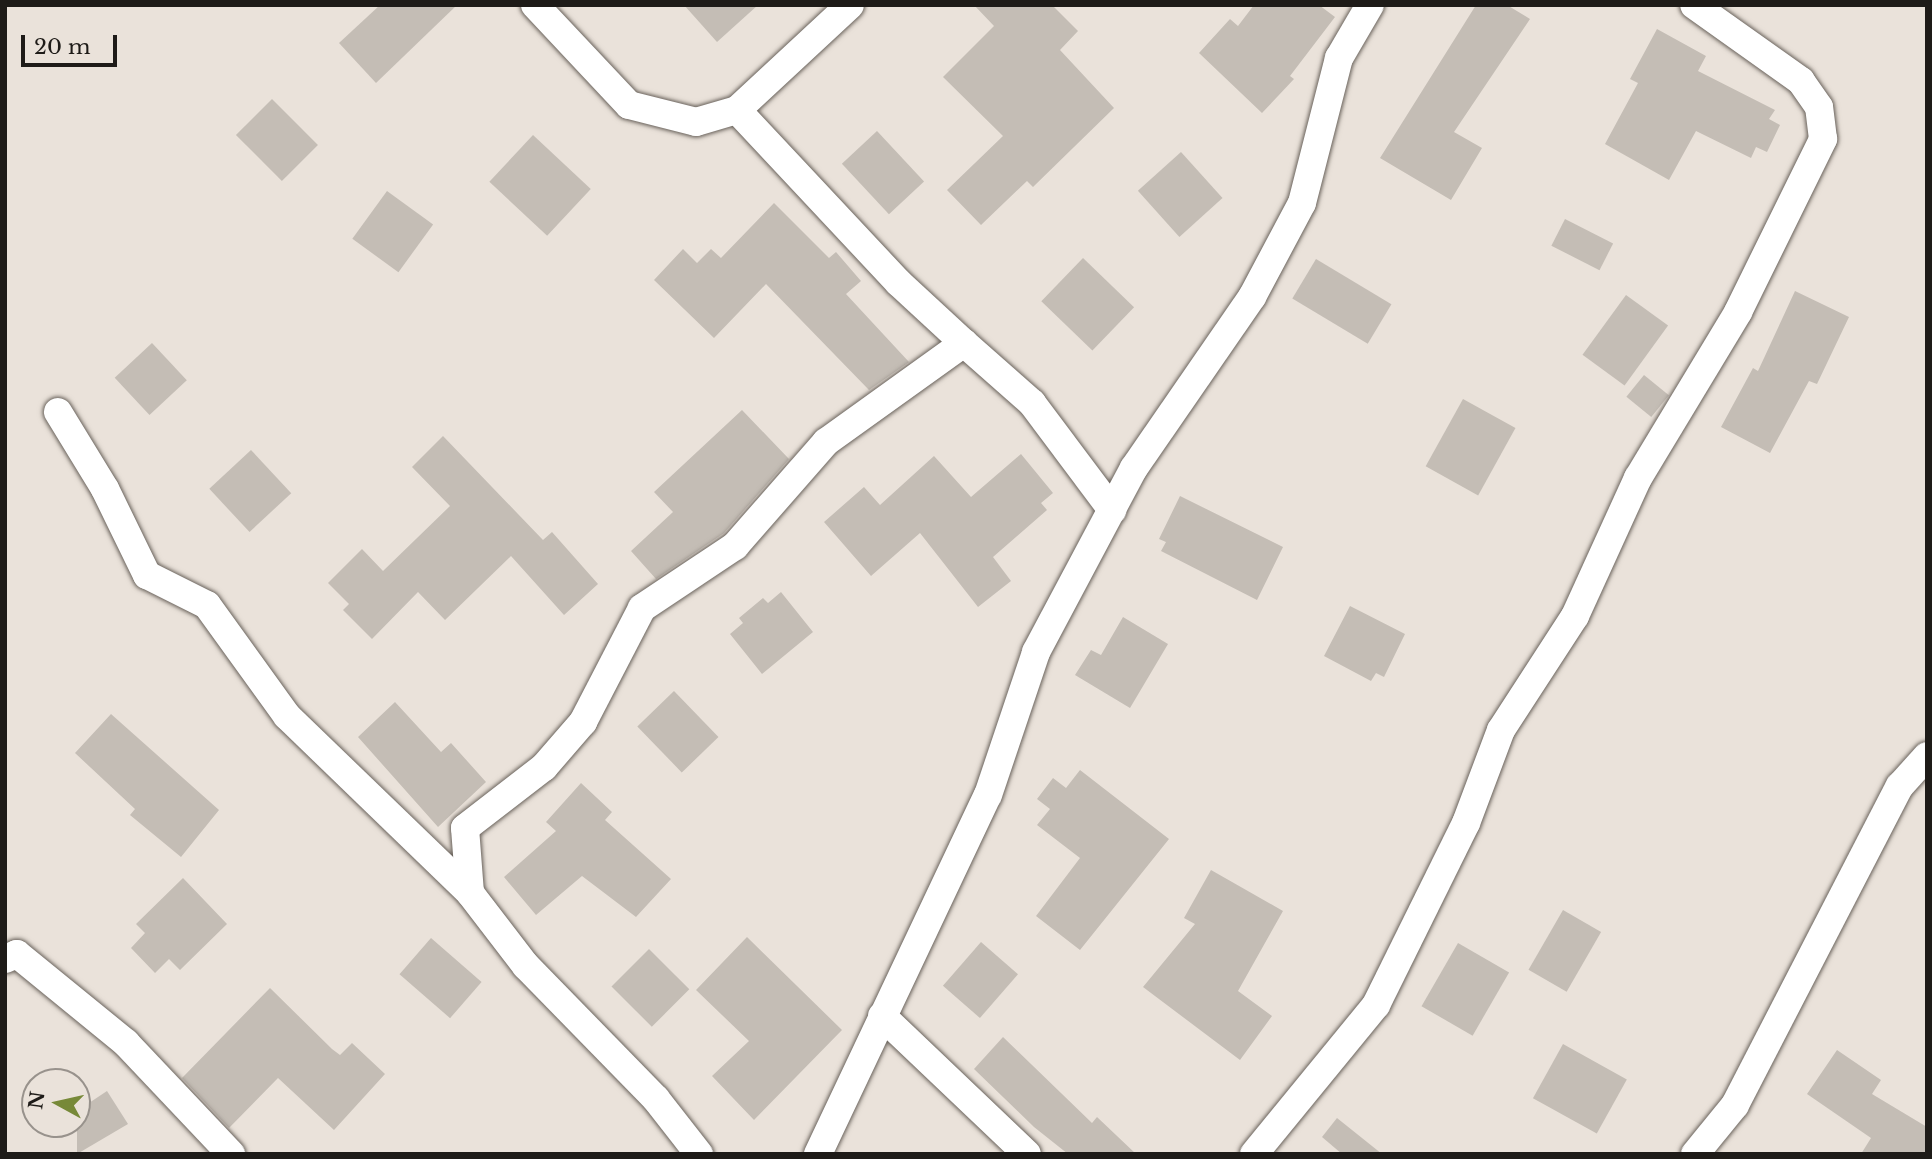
<!DOCTYPE html>
<style>
body{margin:0}
#map{position:relative;width:1932px;height:1159px;overflow:hidden;background:#eae2da;font-family:"Libre Baskerville",serif}
div>[style]{position:absolute}
[style*='--x']{left:calc(var(--x)*1px);top:calc(var(--y)*1px);width:calc(var(--w)*1px);rotate:calc(var(--a)*1deg)}
.building>*{inset:0;background:#c4bdb5;transform-origin:0 0}
.roads{filter:drop-shadow(0 0 2px #69625b) drop-shadow(0 0 2px #69625b)}
.minor>*{height:28px;margin:-14px;padding:0 14px;transform-origin:14px;border-radius:14px;background:#fff}
span{translate:-50% -50%;white-space:nowrap;text-align:center;line-height:1.15;-webkit-text-stroke:5px #eae2da;paint-order:stroke}
.frame{position:absolute;inset:0;border:7px solid #1e1b18;pointer-events:none}
.north{position:absolute;left:21px;top:1068px;width:70px;height:70px;box-sizing:border-box;background:#eae2da;border:2px solid #98928c;border-radius:50%;rotate:278deg;font-size:19px;font-weight:700;line-height:28px;text-align:center;color:#1e1b18}
.north::after{content:'';display:block;margin:auto;width:24px;height:32px;background:#778938;clip-path:polygon(50% 0,100% 100%,50% 72%,0 100%)}
.scale{position:absolute;left:21px;top:35px;width:96px;height:32px;box-sizing:border-box;border:4px solid #1e1b18;border-top:0;padding-left:9px;font-size:21px;line-height:24px;white-space:nowrap;color:#1e1b18;-webkit-text-stroke:5px #eae2da;paint-order:stroke}
</style>
<div id="map">
<div class="building">
<i style="clip-path:polygon(380px 5px,457px 5px,376px 83px,339px 43px)"></i>
<i style="clip-path:polygon(684px 5px,758px 5px,717px 42px)"></i>
<i style="clip-path:polygon(974px 5px,1052px 5px,1078px 31px,1060px 50px,1114px 108px,1033px 187px,1027px 181px,981px 225px,947px 190px,1003px 136px,943px 77px,994px 26px)"></i>
<i style="clip-path:polygon(1254px 5px,1319px 5px,1335px 17px,1290px 76px,1294px 79px,1262px 113px,1199px 53px,1230px 19px,1238px 26px)"></i>
<i style="clip-path:polygon(1476px 5px,1507px 5px,1530px 19px,1454px 132px,1482px 148px,1451px 200px,1380px 158px)"></i>
<i style="clip-path:polygon(1657px 29px,1706px 56px,1698px 71px,1775px 110px,1769px 119px,1780px 125px,1767px 152px,1756px 147px,1751px 158px,1696px 131px,1669px 180px,1605px 144px,1638px 83px,1630px 79px)"></i>
<i style="left:272px;top:99px;width:65px;height:51px;rotate:45deg"></i>
<i style="left:877px;top:131px;width:69px;height:48px;rotate:47deg"></i>
<i style="left:533px;top:135px;width:79px;height:64px;rotate:43deg"></i>
<i style="left:1181px;top:152px;width:62px;height:58px;rotate:48deg"></i>
<i style="left:387px;top:191px;width:57px;height:59px;rotate:36deg"></i>
<i style="clip-path:polygon(774px 203px,829px 258px,836px 252px,861px 281px,846px 294px,909px 362px,869px 390px,766px 284px,714px 338px,654px 280px,683px 249px,697px 263px,711px 249px,721px 258px)"></i>
<i style="left:1565px;top:219px;width:54px;height:30px;rotate:27deg"></i>
<i style="left:1083px;top:258px;width:71px;height:60px;rotate:44deg"></i>
<i style="left:1316px;top:259px;width:88px;height:46px;rotate:31deg"></i>
<i style="clip-path:polygon(1795px 291px,1849px 317px,1817px 384px,1809px 381px,1770px 453px,1721px 427px,1753px 368px,1758px 371px)"></i>
<i style="left:1626px;top:295px;width:52px;height:74px;rotate:36deg"></i>
<i style="left:152px;top:343px;width:51px;height:51px;rotate:47deg"></i>
<i style="left:1644px;top:375px;width:32px;height:28px;rotate:39deg"></i>
<i style="left:1463px;top:399px;width:60px;height:77px;rotate:29deg"></i>
<i style="clip-path:polygon(742px 410px,789px 459px,724px 533px,656px 579px,631px 551px,673px 512px,654px 492px)"></i>
<i style="clip-path:polygon(443px 436px,543px 540px,552px 532px,598px 584px,564px 615px,511px 556px,445px 620px,418px 592px,372px 639px,343px 610px,349px 604px,328px 583px,362px 549px,383px 571px,450px 506px,412px 467px)"></i>
<i style="left:251px;top:450px;width:59px;height:57px;rotate:47deg"></i>
<i style="clip-path:polygon(1021px 454px,1053px 493px,1041px 503px,1047px 510px,993px 557px,1011px 581px,978px 607px,920px 533px,871px 576px,824px 522px,864px 487px,880px 505px,934px 456px,971px 497px)"></i>
<i style="clip-path:polygon(1180px 496px,1283px 547px,1257px 600px,1161px 551px,1166px 542px,1159px 539px)"></i>
<i style="clip-path:polygon(781px 592px,813px 632px,762px 674px,730px 634px,743px 623px,739px 618px,763px 598px,768px 603px)"></i>
<i style="clip-path:polygon(1350px 606px,1405px 634px,1384px 677px,1376px 673px,1371px 681px,1324px 656px)"></i>
<i style="clip-path:polygon(1123px 617px,1168px 644px,1130px 708px,1075px 675px,1091px 650px,1101px 655px)"></i>
<i style="left:674px;top:691px;width:64px;height:51px;rotate:46deg"></i>
<i style="clip-path:polygon(395px 702px,441px 752px,451px 743px,486px 782px,438px 827px,358px 737px)"></i>
<i style="clip-path:polygon(111px 714px,219px 810px,181px 857px,130px 815px,135px 809px,75px 753px)"></i>
<i style="clip-path:polygon(1080px 770px,1169px 839px,1080px 950px,1036px 916px,1080px 858px,1037px 825px,1050px 809px,1037px 799px,1053px 778px,1066px 788px)"></i>
<i style="clip-path:polygon(581px 783px,612px 812px,605px 820px,671px 879px,636px 917px,582px 876px,536px 915px,504px 877px,556px 831px,546px 822px)"></i>
<i style="clip-path:polygon(1211px 870px,1283px 911px,1238px 991px,1272px 1016px,1240px 1060px,1143px 987px,1195px 924px,1184px 918px)"></i>
<i style="clip-path:polygon(183px 878px,227px 924px,180px 970px,169px 959px,155px 973px,131px 948px,145px 933px,136px 924px)"></i>
<i style="left:1563px;top:910px;width:44px;height:69px;rotate:30deg"></i>
<i style="clip-path:polygon(747px 937px,842px 1030px,754px 1120px,712px 1076px,749px 1041px,696px 990px)"></i>
<i style="left:431px;top:938px;width:67px;height:48px;rotate:41deg"></i>
<i style="left:981px;top:942px;width:49px;height:58px;rotate:41deg"></i>
<i style="left:1458px;top:943px;width:59px;height:73px;rotate:30deg"></i>
<i style="left:649px;top:949px;width:57px;height:53px;rotate:45deg"></i>
<i style="clip-path:polygon(270px 988px,332px 1049px,340px 1055px,352px 1043px,385px 1074px,334px 1130px,278px 1078px,229px 1128px,182px 1078px)"></i>
<i style="clip-path:polygon(1003px 1037px,1092px 1123px,1097px 1117px,1136px 1154px,1068px 1154px,1034px 1127px,974px 1069px)"></i>
<i style="left:1563px;top:1044px;width:73px;height:62px;rotate:29deg"></i>
<i style="clip-path:polygon(1837px 1050px,1881px 1080px,1872px 1094px,1927px 1127px,1927px 1154px,1861px 1154px,1871px 1138px,1807px 1094px)"></i>
<i style="clip-path:polygon(107px 1091px,128px 1124px,77px 1154px,77px 1111px)"></i>
<i style="clip-path:polygon(1337px 1118px,1382px 1154px,1342px 1154px,1322px 1137px)"></i>
</div>
<div class="roads">
<div class="minor">
<i style="--x:535;--y:5;--w:137;--a:46.8"></i>
<i style="--x:629;--y:105;--w:69;--a:14.2"></i>
<i style="--x:696;--y:122;--w:43;--a:-16.3"></i>
<i style="--x:737;--y:110;--w:237;--a:46.9"></i>
<i style="--x:899;--y:283;--w:88;--a:42.7"></i>
<i style="--x:737;--y:110;--w:154;--a:-42.9"></i>
<i style="--x:58;--y:412;--w:90;--a:58.6"></i>
<i style="--x:105;--y:489;--w:96;--a:64"></i>
<i style="--x:147;--y:575;--w:67;--a:26.6"></i>
<i style="--x:207;--y:605;--w:137;--a:54.2"></i>
<i style="--x:287;--y:716;--w:255;--a:44"></i>
<i style="--x:5;--y:959;--w:13;--a:-23"></i>
<i style="--x:17;--y:954;--w:141;--a:39.2"></i>
<i style="--x:126;--y:1043;--w:153;--a:46.6"></i>
<i style="--x:882;--y:1016;--w:200;--a:43.6"></i>
<i style="--x:699;--y:1154;--w:70;--a:-128"></i>
<i style="--x:656;--y:1099;--w:186;--a:-134.3"></i>
<i style="--x:526;--y:966;--w:92;--a:-127.5"></i>
<i style="--x:470;--y:893;--w:65;--a:-94.4"></i>
<i style="--x:465;--y:828;--w:100;--a:-37.7"></i>
<i style="--x:544;--y:767;--w:60;--a:-49.1"></i>
<i style="--x:583;--y:722;--w:128;--a:-62.6"></i>
<i style="--x:642;--y:608;--w:112;--a:-33.7"></i>
<i style="--x:735;--y:546;--w:138;--a:-48.8"></i>
<i style="--x:826;--y:442;--w:170;--a:-35.7"></i>
<i style="--x:964;--y:343;--w:91;--a:41.4"></i>
<i style="--x:1032;--y:403;--w:134;--a:53.2"></i>
<i style="--x:818;--y:1154;--w:397;--a:-64.7"></i>
<i style="--x:988;--y:795;--w:151;--a:-71.4"></i>
<i style="--x:1036;--y:652;--w:208;--a:-62"></i>
<i style="--x:1134;--y:468;--w:208;--a:-55.4"></i>
<i style="--x:1252;--y:297;--w:106;--a:-62"></i>
<i style="--x:1302;--y:203;--w:150;--a:-75.7"></i>
<i style="--x:1339;--y:58;--w:61;--a:-59.7"></i>
<i style="--x:1254;--y:1154;--w:193;--a:-50.7"></i>
<i style="--x:1376;--y:1005;--w:203;--a:-63.7"></i>
<i style="--x:1466;--y:823;--w:99;--a:-69.4"></i>
<i style="--x:1501;--y:730;--w:136;--a:-57"></i>
<i style="--x:1575;--y:616;--w:152;--a:-65.5"></i>
<i style="--x:1638;--y:478;--w:194;--a:-58.9"></i>
<i style="--x:1738;--y:312;--w:193;--a:-63.8"></i>
<i style="--x:1823;--y:139;--w:32;--a:-97"></i>
<i style="--x:1819;--y:107;--w:32;--a:-125"></i>
<i style="--x:1801;--y:81;--w:131;--a:-144.6"></i>
<i style="--x:1695;--y:1154;--w:63;--a:-50.8"></i>
<i style="--x:1735;--y:1105;--w:359;--a:-62.7"></i>
<i style="--x:1900;--y:786;--w:40;--a:-48"></i>
</div>
</div>
<div class="frame"></div>
<div class="north">N</div>
<div class="scale">20 m</div>
</div>
